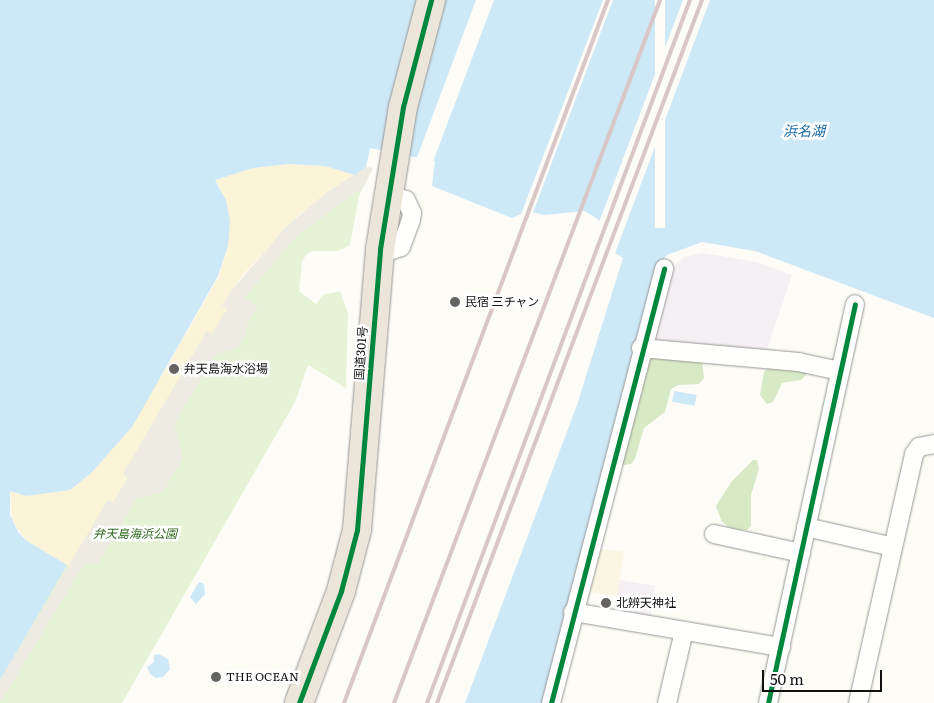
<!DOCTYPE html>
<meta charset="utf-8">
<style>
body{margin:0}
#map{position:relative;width:934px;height:703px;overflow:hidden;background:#fdfcf7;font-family:Literata,"Noto Sans JP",serif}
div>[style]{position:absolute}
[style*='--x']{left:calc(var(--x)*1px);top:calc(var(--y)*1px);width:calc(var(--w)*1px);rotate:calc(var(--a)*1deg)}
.industrial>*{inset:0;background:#f5f0f3;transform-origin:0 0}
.farmland>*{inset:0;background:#f9f7e4}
.green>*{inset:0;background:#e7f3d7}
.forest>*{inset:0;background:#d8eac5}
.sand>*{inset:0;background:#fcf4d9}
.plaza>*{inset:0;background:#edebe2}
.water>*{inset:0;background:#cde8f7;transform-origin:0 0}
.pier>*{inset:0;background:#fdfcf7;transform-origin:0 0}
.roads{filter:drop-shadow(0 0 1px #979795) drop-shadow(0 0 1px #979795)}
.minor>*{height:18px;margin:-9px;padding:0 9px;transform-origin:9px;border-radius:9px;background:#fffffe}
.trunk>*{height:28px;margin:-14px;padding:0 14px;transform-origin:14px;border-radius:14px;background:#ece5da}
.rail>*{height:4px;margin:-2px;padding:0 2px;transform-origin:2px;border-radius:2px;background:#d9c6c7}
.cycleway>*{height:5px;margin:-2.5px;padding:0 2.5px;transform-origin:2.5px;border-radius:2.5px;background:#00873e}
.dots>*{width:14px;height:14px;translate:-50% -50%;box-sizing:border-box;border:2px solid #fff;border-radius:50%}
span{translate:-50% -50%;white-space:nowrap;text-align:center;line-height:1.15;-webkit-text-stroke:5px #fff;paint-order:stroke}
.poi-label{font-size:12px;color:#111}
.left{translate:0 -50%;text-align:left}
.street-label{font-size:12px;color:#111}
.park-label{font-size:12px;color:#2f6b1f;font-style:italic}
.water-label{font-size:14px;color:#1768a6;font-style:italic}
.scale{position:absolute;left:762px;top:670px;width:120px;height:22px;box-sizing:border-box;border:2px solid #111;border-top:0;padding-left:6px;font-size:15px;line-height:18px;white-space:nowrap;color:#111;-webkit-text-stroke:4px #fff;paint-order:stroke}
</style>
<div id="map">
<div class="industrial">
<i style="clip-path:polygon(703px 253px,757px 262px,792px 275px,765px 355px,647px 345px,669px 270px,684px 257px)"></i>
<i style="left:619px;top:580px;width:37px;height:34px;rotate:9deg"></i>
</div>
<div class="farmland">
<i style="clip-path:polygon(605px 549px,624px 552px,617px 596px,585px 591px,596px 551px)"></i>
</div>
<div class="green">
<i style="clip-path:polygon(366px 167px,373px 168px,359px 196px,350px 245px,338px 251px,312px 251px,306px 255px,302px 261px,299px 291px,316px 304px,323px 295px,340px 291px,348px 313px,346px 388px,308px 365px,295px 402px,122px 703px,0 703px,0 680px,153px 385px,355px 174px)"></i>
</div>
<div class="forest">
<i style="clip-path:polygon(649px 356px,702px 360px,704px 378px,699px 384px,679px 385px,671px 389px,665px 412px,644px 428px,635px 459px,631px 464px,624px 465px,620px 460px)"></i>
<i style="clip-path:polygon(769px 366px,806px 370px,807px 374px,801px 380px,782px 383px,773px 402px,767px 404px,760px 395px,764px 372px)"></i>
<i style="clip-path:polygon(753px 460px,757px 460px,759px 469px,751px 495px,751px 526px,747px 530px,732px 529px,722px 522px,716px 506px,732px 481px)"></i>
</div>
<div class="sand">
<i style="clip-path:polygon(289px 164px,325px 166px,355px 175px,300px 214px,242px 276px,222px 305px,227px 308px,212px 334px,206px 332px,123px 474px,128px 477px,113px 503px,107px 501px,69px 566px,27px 541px,12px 521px,10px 490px,13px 493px,91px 473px,132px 427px,219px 276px,228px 246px,221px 190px,215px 180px,253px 168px)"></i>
</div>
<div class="plaza">
<i style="clip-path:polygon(366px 167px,373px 168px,363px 187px,297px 236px,244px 298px,258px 306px,246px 327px,247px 332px,238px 348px,216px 354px,174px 424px,183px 458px,163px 492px,136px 499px,99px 562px,83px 566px,0 703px,0 680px,108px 500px,113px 503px,128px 478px,123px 474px,207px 331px,212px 334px,227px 309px,222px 305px,232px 290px,287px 226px,326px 193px)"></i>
</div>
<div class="water">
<i style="clip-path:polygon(0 0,934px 0,934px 318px,755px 251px,702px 242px,667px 255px,659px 265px,545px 703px,465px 703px,577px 405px,623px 258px,615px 253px,599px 220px,585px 211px,544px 215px,528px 211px,512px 218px,432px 186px,435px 161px,370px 148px,366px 167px,355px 175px,325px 166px,289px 164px,253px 168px,215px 180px,226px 200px,230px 221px,228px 246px,218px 276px,132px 427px,91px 473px,70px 490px,26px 496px,10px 491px,10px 515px,18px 532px,27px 541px,67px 565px,0 680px)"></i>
<i style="left:674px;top:391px;width:23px;height:11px;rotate:10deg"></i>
<i style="clip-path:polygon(199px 582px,204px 584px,205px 594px,196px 604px,190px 597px)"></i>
<i style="clip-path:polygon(159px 654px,168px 659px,170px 669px,163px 677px,156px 678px,150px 674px,147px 667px,154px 662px,154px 655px)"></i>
</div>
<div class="pier">
<i style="clip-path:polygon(476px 0,494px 0,431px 167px,432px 163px,416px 160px)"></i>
<i style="clip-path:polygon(603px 0,613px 0,532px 215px,520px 217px)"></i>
<i style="left:655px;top:0;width:10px;height:228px"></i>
<i style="clip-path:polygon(683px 0,710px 0,614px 256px,598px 225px)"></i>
</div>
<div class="roads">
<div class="minor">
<i style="--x:380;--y:249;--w:12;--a:5"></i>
<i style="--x:392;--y:250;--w:9;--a:-18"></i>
<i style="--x:401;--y:247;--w:30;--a:-70"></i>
<i style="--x:411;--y:219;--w:6;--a:-81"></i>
<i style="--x:412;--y:213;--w:14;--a:-115"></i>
<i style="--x:406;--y:200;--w:19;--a:-164"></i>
<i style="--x:641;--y:348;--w:158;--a:5.1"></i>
<i style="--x:798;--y:362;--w:43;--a:12.1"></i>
<i style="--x:806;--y:527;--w:89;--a:12.9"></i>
<i style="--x:714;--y:534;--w:89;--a:12.3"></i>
<i style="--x:573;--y:612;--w:211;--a:9.6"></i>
<i style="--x:551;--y:703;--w:449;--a:-75.4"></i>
<i style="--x:667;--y:703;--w:74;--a:-76.7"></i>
<i style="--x:768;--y:703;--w:408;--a:-77.7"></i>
<i style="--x:858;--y:703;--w:255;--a:-77.3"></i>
<i style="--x:914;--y:454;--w:9;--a:-54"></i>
<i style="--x:919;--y:447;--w:15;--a:-11"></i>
</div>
<div class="trunk">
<i style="--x:299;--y:703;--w:120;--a:-69.4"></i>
<i style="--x:341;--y:591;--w:63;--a:-75.3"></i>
<i style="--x:357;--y:530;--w:282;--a:-85.3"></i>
<i style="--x:380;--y:249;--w:144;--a:-80.8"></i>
<i style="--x:403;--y:107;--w:111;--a:-75.3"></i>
</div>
</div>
<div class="rail">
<i style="--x:344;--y:703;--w:751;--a:-69.42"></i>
<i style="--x:394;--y:703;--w:752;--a:-69.27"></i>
<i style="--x:427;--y:703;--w:751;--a:-69.49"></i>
<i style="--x:437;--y:703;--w:751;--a:-69.35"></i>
</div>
<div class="cycleway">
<i style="--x:299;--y:703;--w:120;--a:-69.4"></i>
<i style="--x:341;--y:591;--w:63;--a:-75.3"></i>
<i style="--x:357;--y:530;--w:282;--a:-85.3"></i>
<i style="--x:380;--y:249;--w:144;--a:-80.8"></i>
<i style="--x:403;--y:107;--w:111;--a:-75.3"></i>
<i style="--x:551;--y:703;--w:449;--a:-75.4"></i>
<i style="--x:768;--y:703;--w:408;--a:-77.7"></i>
</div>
<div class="dots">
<i style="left:455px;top:302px;background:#646362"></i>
<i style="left:174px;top:369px;background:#646362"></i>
<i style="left:606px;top:603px;background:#646362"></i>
<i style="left:216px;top:677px;background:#646362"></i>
</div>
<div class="poi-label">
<span class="left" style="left:465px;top:302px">民宿 三チャン</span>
<span class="left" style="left:184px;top:369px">弁天島海水浴場</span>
<span class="left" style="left:616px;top:603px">北辨天神社</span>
<span class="left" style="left:226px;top:677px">THE OCEAN</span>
</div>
<div class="street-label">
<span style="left:361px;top:353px;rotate:-86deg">国道301号</span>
</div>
<div class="park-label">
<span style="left:135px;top:534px">弁天島海浜公園</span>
</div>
<div class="water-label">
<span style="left:804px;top:130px">浜名湖</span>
</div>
<div class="scale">50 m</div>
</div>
